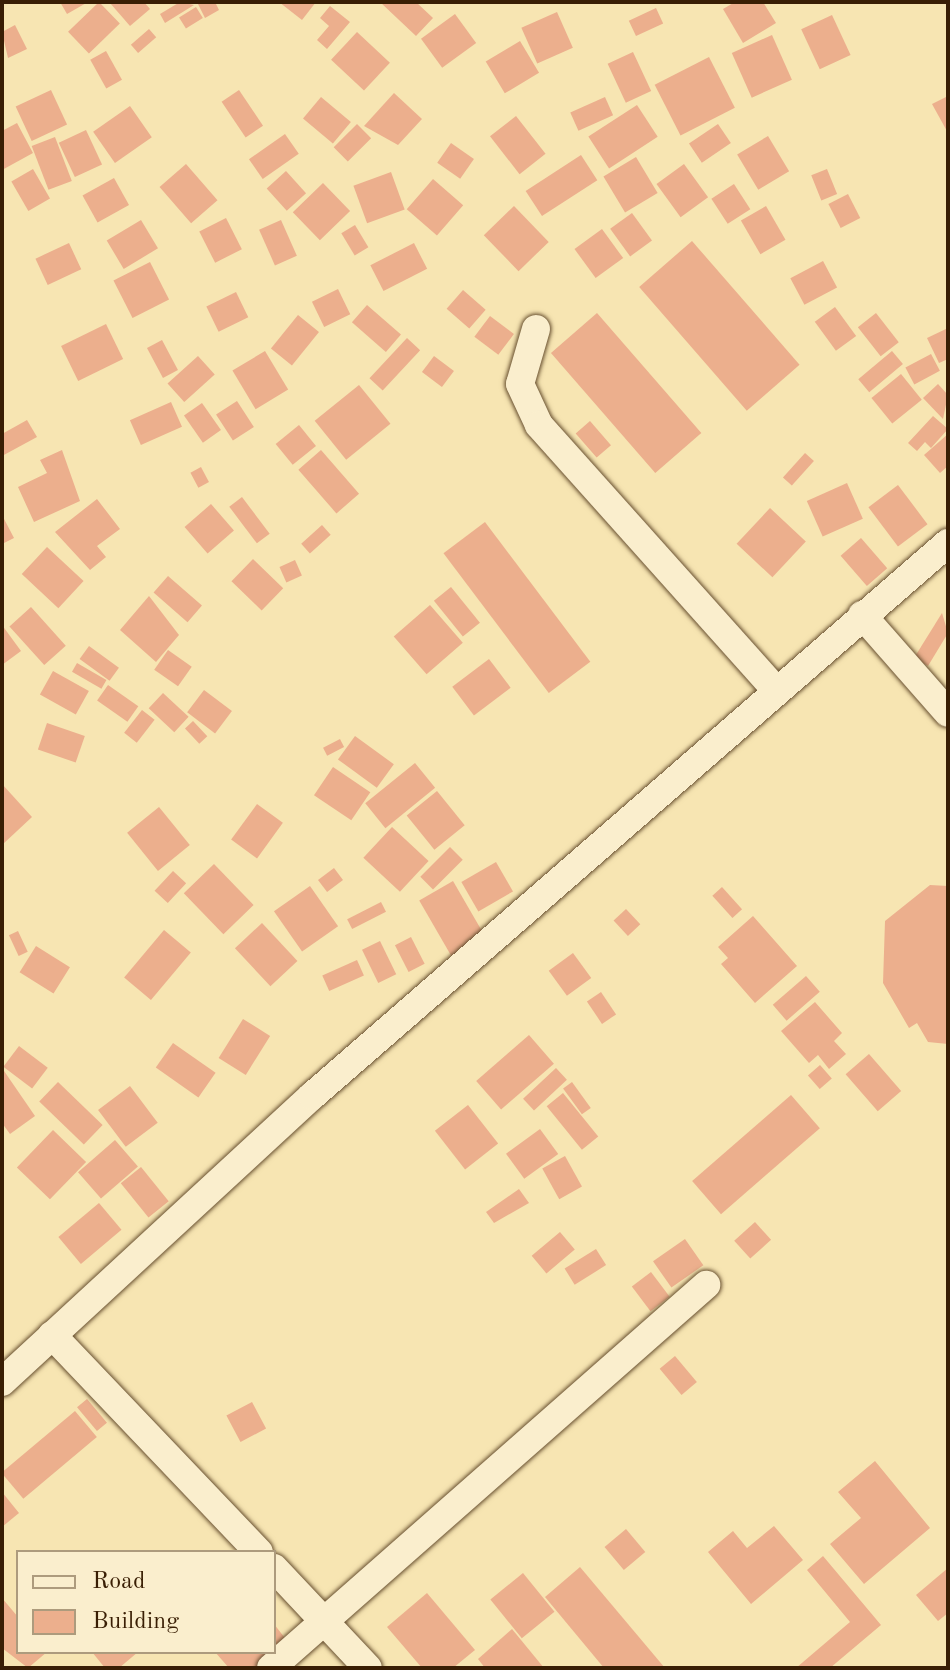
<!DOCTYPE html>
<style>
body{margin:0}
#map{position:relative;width:950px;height:1670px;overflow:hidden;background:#f7e5b2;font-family:"Old Standard TT",serif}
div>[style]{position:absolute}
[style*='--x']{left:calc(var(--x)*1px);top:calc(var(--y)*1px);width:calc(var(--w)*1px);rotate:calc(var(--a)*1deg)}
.building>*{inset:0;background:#ecaf8d;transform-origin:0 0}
.roads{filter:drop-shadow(0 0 2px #685030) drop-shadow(0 0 2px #685030)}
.street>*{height:28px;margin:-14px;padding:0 14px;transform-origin:14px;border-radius:14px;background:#faeecd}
span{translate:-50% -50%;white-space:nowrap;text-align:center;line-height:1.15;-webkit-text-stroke:7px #faeecd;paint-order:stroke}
.frame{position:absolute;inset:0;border:4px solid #391e04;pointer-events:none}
.legend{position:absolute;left:16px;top:1550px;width:260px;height:104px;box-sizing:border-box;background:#faeecd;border:2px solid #ad9b7d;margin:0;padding:10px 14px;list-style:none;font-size:24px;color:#391e04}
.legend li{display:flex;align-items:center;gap:16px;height:40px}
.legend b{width:40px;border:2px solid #ad9b7d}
</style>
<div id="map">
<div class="building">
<i style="clip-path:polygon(60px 2px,88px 2px,67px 14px)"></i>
<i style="left:99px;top:2px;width:30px;height:43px;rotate:46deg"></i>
<i style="clip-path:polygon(144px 2px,150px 9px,130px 26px,110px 3px)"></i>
<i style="clip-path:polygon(180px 2px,194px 5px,165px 23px,160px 14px)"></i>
<i style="clip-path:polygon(215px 2px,219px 10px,205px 18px,198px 4px)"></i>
<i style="clip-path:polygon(279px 2px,316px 2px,302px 20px)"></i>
<i style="clip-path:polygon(380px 2px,416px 2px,433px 18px,416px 36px)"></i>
<i style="clip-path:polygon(735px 2px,763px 2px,776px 23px,743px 43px,723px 9px)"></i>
<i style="clip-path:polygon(330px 6px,350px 22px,327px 49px,317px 40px,329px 26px,320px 18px)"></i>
<i style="left:196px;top:7px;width:13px;height:20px;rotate:58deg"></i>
<i style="left:656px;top:8px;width:17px;height:30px;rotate:65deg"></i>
<i style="left:557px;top:12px;width:39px;height:39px;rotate:66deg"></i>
<i style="left:455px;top:14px;width:36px;height:42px;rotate:54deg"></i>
<i style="left:832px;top:15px;width:44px;height:34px;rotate:65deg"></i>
<i style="clip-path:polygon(15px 25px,27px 49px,8px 58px,2px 32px)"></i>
<i style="left:149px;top:29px;width:11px;height:24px;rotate:49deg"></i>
<i style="left:357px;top:32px;width:45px;height:38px;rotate:43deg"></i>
<i style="left:772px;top:35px;width:49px;height:44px;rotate:66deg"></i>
<i style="left:520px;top:41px;width:37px;height:40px;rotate:59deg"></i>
<i style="left:106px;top:51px;width:33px;height:18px;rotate:61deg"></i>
<i style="left:633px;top:52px;width:43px;height:28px;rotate:65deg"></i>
<i style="left:709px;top:57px;width:57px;height:61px;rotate:63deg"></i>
<i style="left:51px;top:90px;width:38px;height:39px;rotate:65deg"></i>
<i style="left:239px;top:90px;width:43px;height:21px;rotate:56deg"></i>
<i style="clip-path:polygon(394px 93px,422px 119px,398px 145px,364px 126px)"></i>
<i style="clip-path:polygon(948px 96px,948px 133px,932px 104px)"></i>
<i style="left:321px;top:97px;width:39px;height:28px;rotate:40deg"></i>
<i style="left:605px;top:97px;width:20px;height:38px;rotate:66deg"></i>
<i style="left:637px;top:105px;width:38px;height:58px;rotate:57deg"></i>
<i style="left:130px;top:106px;width:38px;height:45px;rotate:55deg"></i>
<i style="left:516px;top:116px;width:48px;height:33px;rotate:52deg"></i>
<i style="clip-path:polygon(17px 123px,33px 153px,2px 170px,2px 131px)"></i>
<i style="left:357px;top:124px;width:20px;height:33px;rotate:45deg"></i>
<i style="left:718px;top:124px;width:23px;height:35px;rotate:56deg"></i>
<i style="left:86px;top:130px;width:38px;height:30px;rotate:65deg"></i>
<i style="left:285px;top:134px;width:24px;height:44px;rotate:55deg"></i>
<i style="left:768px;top:136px;width:41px;height:36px;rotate:59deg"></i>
<i style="left:55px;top:137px;width:47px;height:25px;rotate:69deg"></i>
<i style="left:451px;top:143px;width:28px;height:24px;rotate:35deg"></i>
<i style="left:581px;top:155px;width:30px;height:66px;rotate:57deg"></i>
<i style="left:636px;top:157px;width:42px;height:38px;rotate:59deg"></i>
<i style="left:186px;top:164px;width:48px;height:35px;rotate:49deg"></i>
<i style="left:684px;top:164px;width:41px;height:34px;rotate:54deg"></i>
<i style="left:33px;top:169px;width:34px;height:25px;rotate:60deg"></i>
<i style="left:827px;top:169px;width:27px;height:17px;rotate:68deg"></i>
<i style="left:286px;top:171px;width:30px;height:26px;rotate:48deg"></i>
<i style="left:391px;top:172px;width:40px;height:40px;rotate:70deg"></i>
<i style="left:114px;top:178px;width:31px;height:36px;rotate:61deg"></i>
<i style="left:433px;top:179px;width:40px;height:40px;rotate:41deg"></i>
<i style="left:323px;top:183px;width:39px;height:42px;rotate:46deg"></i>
<i style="left:734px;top:184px;width:30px;height:27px;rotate:57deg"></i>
<i style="left:848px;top:194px;width:27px;height:22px;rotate:63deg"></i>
<i style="left:514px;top:206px;width:50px;height:42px;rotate:46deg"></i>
<i style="left:766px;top:206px;width:39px;height:29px;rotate:60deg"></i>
<i style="left:632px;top:213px;width:34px;height:27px;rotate:54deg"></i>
<i style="left:226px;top:218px;width:35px;height:30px;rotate:63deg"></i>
<i style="left:141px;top:220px;width:33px;height:40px;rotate:59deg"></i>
<i style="left:281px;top:220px;width:39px;height:24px;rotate:66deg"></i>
<i style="left:355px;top:225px;width:26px;height:16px;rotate:59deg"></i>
<i style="left:602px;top:229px;width:36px;height:34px;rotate:54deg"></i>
<i style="left:692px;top:241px;width:164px;height:70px;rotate:49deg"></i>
<i style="left:69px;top:243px;width:29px;height:37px;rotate:65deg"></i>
<i style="left:414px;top:243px;width:29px;height:49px;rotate:63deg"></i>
<i style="left:823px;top:261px;width:30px;height:37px;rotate:62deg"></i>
<i style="left:150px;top:262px;width:42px;height:41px;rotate:63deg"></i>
<i style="left:338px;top:289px;width:28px;height:29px;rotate:64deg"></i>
<i style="left:463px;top:290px;width:30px;height:25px;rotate:41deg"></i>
<i style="left:236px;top:292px;width:28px;height:33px;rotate:64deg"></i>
<i style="left:367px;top:305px;width:45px;height:23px;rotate:41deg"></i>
<i style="left:835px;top:307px;width:36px;height:25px;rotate:54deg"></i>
<i style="left:597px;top:313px;width:159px;height:61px;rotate:49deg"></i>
<i style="left:876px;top:313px;width:37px;height:23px;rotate:52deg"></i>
<i style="left:298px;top:315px;width:27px;height:43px;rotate:39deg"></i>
<i style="left:490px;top:316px;width:30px;height:26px;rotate:37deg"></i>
<i style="left:106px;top:324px;width:39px;height:50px;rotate:64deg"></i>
<i style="clip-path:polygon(948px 328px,948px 359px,939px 363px,927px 338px)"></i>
<i style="left:407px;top:338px;width:18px;height:55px;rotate:43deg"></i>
<i style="left:162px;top:340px;width:34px;height:17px;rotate:62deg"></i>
<i style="left:265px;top:351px;width:45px;height:38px;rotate:59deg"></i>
<i style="left:892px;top:351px;width:17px;height:44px;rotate:50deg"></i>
<i style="left:931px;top:354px;width:19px;height:29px;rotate:62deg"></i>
<i style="left:198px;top:356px;width:25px;height:41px;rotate:48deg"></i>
<i style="left:434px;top:356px;width:25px;height:20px;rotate:37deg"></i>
<i style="left:901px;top:374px;width:33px;height:38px;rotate:51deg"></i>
<i style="clip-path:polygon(938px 384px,948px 395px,943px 419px,923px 398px)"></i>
<i style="left:359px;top:385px;width:50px;height:57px;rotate:51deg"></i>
<i style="left:237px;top:401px;width:31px;height:25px;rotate:57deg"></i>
<i style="left:171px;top:402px;width:27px;height:45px;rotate:66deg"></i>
<i style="left:202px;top:403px;width:33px;height:22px;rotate:55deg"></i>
<i style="clip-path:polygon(933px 416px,948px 429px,931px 448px,925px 442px,917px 451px,908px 443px)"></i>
<i style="clip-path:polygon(27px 420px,37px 437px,2px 456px,2px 434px)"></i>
<i style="left:590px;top:421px;width:32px;height:19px;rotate:49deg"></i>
<i style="left:299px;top:425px;width:27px;height:30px;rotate:51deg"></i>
<i style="clip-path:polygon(948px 434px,948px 466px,940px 473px,924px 455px)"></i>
<i style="clip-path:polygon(62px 450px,80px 501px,34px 522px,18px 487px,47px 473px,40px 460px)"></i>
<i style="left:321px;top:450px;width:58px;height:30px;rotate:49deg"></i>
<i style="left:805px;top:453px;width:12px;height:33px;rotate:42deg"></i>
<i style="left:201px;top:467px;width:17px;height:12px;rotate:62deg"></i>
<i style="left:847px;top:483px;width:39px;height:44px;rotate:66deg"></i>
<i style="left:898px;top:485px;width:49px;height:37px;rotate:53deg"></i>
<i style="left:242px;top:497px;width:46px;height:16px;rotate:53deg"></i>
<i style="clip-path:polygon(97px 499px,120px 529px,97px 546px,106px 557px,90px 570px,55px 532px)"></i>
<i style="left:211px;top:504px;width:35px;height:35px;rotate:49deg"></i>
<i style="left:770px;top:508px;width:49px;height:49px;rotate:43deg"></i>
<i style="clip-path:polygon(2px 515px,14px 538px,2px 544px)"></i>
<i style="left:485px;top:522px;width:175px;height:52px;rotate:53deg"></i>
<i style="left:322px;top:525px;width:13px;height:28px;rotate:48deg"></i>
<i style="left:861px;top:538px;width:40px;height:27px;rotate:49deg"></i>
<i style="left:47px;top:547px;width:50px;height:37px;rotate:43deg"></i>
<i style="left:253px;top:559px;width:42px;height:31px;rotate:44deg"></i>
<i style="left:295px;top:560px;width:17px;height:17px;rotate:66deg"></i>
<i style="left:168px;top:576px;width:45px;height:22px;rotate:41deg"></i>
<i style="left:451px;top:587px;width:46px;height:22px;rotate:51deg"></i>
<i style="clip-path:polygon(149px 596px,179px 635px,156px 662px,120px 630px)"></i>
<i style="left:430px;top:605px;width:50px;height:48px;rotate:49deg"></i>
<i style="left:31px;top:607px;width:52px;height:29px;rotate:48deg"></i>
<i style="clip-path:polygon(942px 613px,948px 633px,928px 666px,914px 658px)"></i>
<i style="clip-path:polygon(2px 625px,21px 651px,2px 665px)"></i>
<i style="left:89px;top:646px;width:37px;height:16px;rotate:36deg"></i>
<i style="left:168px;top:650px;width:29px;height:24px;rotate:35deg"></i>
<i style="left:489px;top:659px;width:36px;height:46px;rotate:53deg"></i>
<i style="left:77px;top:663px;width:34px;height:10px;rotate:30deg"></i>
<i style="left:53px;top:671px;width:41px;height:27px;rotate:29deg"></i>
<i style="left:108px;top:685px;width:37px;height:19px;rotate:35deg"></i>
<i style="left:204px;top:690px;width:35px;height:28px;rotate:37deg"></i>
<i style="left:163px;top:693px;width:35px;height:21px;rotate:43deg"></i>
<i style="left:142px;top:710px;width:16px;height:29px;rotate:38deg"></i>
<i style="left:193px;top:721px;width:21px;height:11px;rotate:47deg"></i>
<i style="left:47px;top:723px;width:40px;height:28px;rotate:19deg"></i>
<i style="left:355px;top:736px;width:48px;height:29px;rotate:36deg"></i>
<i style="left:340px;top:739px;width:9px;height:19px;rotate:63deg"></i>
<i style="left:415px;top:763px;width:32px;height:64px;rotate:51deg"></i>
<i style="left:333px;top:767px;width:45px;height:34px;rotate:34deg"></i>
<i style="clip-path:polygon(2px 784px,32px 817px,2px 845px)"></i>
<i style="left:437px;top:791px;width:44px;height:39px;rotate:51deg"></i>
<i style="left:257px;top:804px;width:32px;height:44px;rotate:36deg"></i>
<i style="left:159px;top:807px;width:49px;height:41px;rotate:51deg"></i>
<i style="left:392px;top:827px;width:50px;height:42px;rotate:43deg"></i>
<i style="left:450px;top:847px;width:18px;height:42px;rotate:45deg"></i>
<i style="left:496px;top:862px;width:34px;height:40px;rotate:60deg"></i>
<i style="left:214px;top:864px;width:57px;height:42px;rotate:46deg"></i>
<i style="left:334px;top:868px;width:15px;height:20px;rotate:53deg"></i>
<i style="left:173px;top:871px;width:18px;height:27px;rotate:43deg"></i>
<i style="left:453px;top:881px;width:70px;height:39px;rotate:60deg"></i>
<i style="clip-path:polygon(930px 885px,948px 886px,948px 1044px,928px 1042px,917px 1023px,909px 1028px,883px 983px,885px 921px)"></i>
<i style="left:310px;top:886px;width:49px;height:44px;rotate:55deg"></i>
<i style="left:722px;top:887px;width:30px;height:13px;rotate:48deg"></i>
<i style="left:381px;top:902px;width:11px;height:38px;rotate:63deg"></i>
<i style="left:626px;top:909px;width:21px;height:17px;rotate:47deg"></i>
<i style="clip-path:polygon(753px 916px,797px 966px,755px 1003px,721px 964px,728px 958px,718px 947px)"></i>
<i style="left:262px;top:923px;width:52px;height:37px;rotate:47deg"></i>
<i style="left:164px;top:930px;width:35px;height:62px;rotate:40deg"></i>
<i style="left:18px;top:931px;width:23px;height:10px;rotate:65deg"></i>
<i style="left:411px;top:937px;width:30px;height:18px;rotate:63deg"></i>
<i style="left:380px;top:941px;width:37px;height:20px;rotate:64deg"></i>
<i style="left:36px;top:946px;width:40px;height:31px;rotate:32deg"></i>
<i style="left:573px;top:953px;width:31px;height:30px;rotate:54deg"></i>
<i style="left:357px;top:960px;width:17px;height:38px;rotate:66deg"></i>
<i style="left:806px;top:976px;width:21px;height:44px;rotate:49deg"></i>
<i style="left:601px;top:992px;width:27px;height:17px;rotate:56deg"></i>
<i style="clip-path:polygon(815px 1002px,842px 1033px,834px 1041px,846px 1054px,829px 1069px,818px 1055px,809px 1063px,781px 1031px)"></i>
<i style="left:243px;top:1019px;width:32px;height:46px;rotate:32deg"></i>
<i style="left:529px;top:1035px;width:38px;height:70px;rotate:49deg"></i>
<i style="left:173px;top:1043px;width:52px;height:30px;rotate:35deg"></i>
<i style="left:19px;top:1046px;width:36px;height:26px;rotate:37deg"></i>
<i style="left:869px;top:1054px;width:49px;height:31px;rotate:49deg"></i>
<i style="left:820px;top:1065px;width:18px;height:16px;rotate:49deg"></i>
<i style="clip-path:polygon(2px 1068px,35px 1116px,10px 1134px,2px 1123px)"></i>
<i style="left:556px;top:1068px;width:16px;height:45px;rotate:47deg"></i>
<i style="left:58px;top:1082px;width:62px;height:27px;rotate:44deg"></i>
<i style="left:572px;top:1082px;width:32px;height:11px;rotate:54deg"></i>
<i style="left:130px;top:1086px;width:46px;height:40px;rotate:53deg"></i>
<i style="left:563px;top:1093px;width:56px;height:21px;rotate:51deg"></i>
<i style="left:791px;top:1095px;width:44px;height:131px;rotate:49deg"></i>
<i style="left:468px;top:1105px;width:49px;height:42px;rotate:52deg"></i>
<i style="left:540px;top:1129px;width:31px;height:42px;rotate:54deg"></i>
<i style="left:53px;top:1130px;width:46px;height:52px;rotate:44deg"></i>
<i style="left:115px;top:1140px;width:35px;height:49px;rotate:49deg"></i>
<i style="left:565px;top:1156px;width:35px;height:26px;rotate:61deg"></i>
<i style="left:141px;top:1167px;width:44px;height:26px;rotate:51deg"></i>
<i style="clip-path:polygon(519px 1189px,529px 1203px,494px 1223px,486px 1212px)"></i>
<i style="left:99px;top:1203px;width:35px;height:53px;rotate:50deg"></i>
<i style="left:755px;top:1222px;width:24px;height:28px;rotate:48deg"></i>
<i style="left:560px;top:1232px;width:23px;height:37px;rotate:50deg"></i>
<i style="left:685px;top:1239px;width:32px;height:39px;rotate:55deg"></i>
<i style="left:596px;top:1249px;width:19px;height:37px;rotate:58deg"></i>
<i style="left:651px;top:1272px;width:31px;height:24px;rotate:53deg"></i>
<i style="left:675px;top:1356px;width:34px;height:20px;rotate:50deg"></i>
<i style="left:87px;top:1399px;width:31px;height:13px;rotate:50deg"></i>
<i style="left:252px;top:1402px;width:30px;height:29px;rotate:62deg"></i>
<i style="left:75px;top:1411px;width:34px;height:96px;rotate:50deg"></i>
<i style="clip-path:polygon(875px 1461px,930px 1528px,864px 1584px,830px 1544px,861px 1518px,838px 1492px)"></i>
<i style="clip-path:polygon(2px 1492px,19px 1513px,2px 1527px)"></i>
<i style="clip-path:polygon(774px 1526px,803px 1560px,751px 1604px,708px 1552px,733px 1531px,747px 1548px)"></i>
<i style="left:626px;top:1529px;width:30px;height:28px;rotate:50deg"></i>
<i style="clip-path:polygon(823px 1556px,881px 1625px,830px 1668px,796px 1668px,850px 1622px,807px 1570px)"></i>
<i style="clip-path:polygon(580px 1567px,665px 1668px,604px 1668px,545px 1597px)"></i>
<i style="clip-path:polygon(948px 1568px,948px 1613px,938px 1621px,916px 1595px)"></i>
<i style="left:523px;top:1573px;width:50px;height:42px;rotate:51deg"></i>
<i style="clip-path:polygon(427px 1593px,475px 1650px,453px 1668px,422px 1668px,387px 1627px)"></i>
<i style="clip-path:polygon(2px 1598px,18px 1617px,18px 1652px,47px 1652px,28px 1668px,2px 1648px)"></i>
<i style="clip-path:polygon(274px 1624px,288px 1642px,257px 1668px,229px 1668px,215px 1652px,274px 1652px)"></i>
<i style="clip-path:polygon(512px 1629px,544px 1668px,485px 1668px,478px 1659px)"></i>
<i style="clip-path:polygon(92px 1652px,138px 1652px,119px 1668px,105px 1668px)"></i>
</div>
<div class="roads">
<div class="street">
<i style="--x:536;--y:329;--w:57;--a:106.2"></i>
<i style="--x:520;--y:384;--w:45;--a:65.1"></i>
<i style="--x:539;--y:425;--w:357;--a:48.2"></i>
<i style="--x:862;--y:615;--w:130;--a:48.7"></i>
<i style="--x:52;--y:1335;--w:300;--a:46.4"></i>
<i style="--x:2;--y:1382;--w:422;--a:-42.7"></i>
<i style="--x:312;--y:1096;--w:843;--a:-41.01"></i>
<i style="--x:274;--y:1568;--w:137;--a:46.8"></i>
<i style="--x:271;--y:1668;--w:580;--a:-41.36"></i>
</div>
</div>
<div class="frame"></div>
<ul class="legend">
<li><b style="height:10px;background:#faeecd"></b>Road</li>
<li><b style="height:22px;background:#ecaf8d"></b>Building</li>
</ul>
</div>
